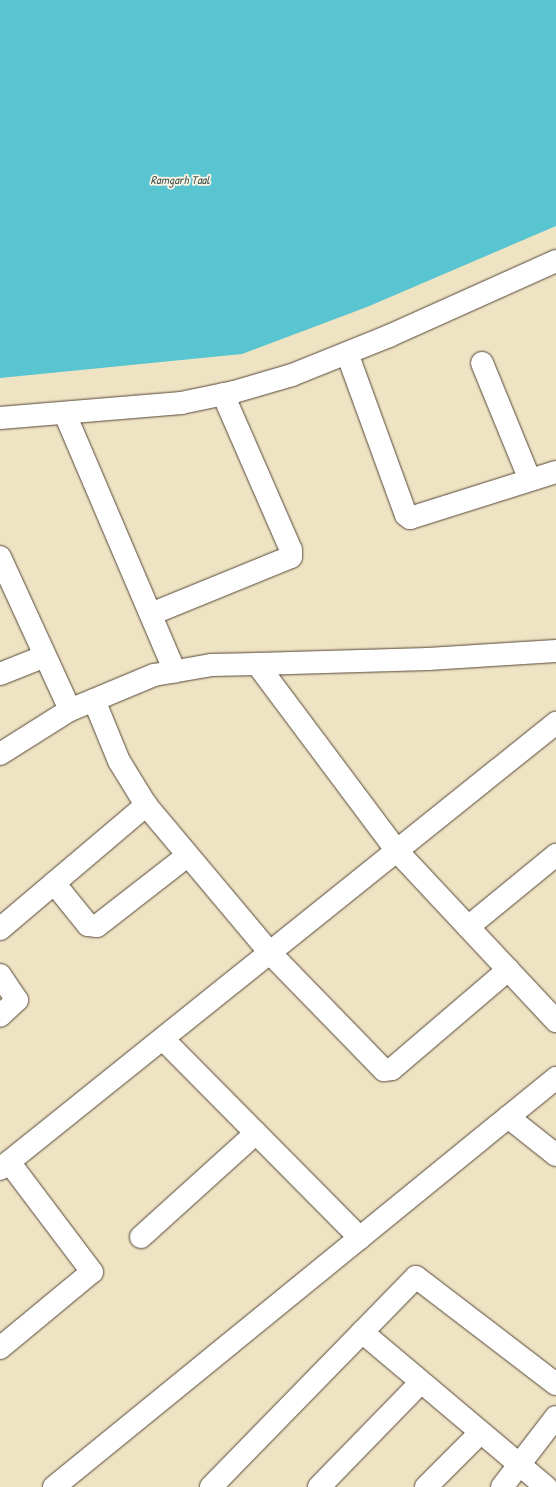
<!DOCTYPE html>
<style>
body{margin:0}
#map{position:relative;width:556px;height:1487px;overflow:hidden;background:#eee4c4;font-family:"Patrick Hand",sans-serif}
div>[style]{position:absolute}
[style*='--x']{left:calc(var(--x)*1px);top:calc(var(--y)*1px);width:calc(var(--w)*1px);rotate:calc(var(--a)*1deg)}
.water>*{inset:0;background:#58c5d0}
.roads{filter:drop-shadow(0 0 1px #564637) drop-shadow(0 0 1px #564637)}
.minor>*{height:22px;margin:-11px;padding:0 11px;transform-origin:11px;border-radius:11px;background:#fff}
span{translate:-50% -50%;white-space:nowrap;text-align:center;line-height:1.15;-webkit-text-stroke:3.5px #fcf5e5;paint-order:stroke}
.water-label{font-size:12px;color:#445853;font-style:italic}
</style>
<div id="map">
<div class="water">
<i style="clip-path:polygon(0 0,556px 0,556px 226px,367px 307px,242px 354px,0 378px)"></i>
</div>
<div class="roads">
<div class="minor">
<i style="--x:347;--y:353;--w:172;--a:70"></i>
<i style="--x:406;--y:515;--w:5;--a:37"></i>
<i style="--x:410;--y:518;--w:153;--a:-17.5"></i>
<i style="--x:482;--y:363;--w:126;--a:67.7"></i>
<i style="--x:65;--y:414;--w:280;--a:66.9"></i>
<i style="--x:0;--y:418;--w:182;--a:-4.7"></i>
<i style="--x:181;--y:403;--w:54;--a:-11.7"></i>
<i style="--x:234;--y:392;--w:60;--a:-16.3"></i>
<i style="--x:292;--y:375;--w:105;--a:-21.9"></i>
<i style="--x:389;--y:336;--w:183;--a:-24.2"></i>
<i style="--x:0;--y:557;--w:168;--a:65.4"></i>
<i style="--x:151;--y:614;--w:151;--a:-22.2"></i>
<i style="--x:291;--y:557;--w:7;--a:-90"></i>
<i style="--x:291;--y:550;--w:170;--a:-113.6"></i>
<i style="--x:257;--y:664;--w:171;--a:-1.7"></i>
<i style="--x:428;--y:659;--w:128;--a:-3.6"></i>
<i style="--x:0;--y:674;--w:48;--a:-21.8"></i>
<i style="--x:94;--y:700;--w:66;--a:67.7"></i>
<i style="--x:119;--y:761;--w:52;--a:58.5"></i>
<i style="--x:146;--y:805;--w:194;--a:50"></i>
<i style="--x:271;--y:954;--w:162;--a:45.8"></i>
<i style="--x:384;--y:1070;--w:8;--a:-7"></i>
<i style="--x:392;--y:1069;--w:153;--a:-40.5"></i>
<i style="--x:0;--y:754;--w:83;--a:-32.2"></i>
<i style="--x:70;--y:710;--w:91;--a:-22.6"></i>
<i style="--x:154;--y:675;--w:59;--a:-9.8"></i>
<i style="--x:212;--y:665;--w:45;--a:-1.3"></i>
<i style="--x:257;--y:664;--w:234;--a:53.2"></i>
<i style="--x:397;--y:851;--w:233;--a:46.9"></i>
<i style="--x:54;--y:883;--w:54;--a:51"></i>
<i style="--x:88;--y:925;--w:9;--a:6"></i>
<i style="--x:97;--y:926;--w:114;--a:-37.9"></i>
<i style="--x:468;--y:927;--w:114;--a:-39.3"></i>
<i style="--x:0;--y:929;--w:192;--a:-40.3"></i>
<i style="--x:0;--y:975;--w:30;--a:56"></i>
<i style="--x:17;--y:1000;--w:23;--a:137"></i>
<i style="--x:163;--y:1039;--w:280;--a:45.3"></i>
<i style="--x:508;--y:1117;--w:61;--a:38.4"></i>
<i style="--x:0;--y:1169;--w:713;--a:-38.74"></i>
<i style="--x:141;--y:1237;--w:155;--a:-42.1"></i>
<i style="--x:362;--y:1332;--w:241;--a:40.1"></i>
<i style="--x:0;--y:1348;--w:119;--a:-39.6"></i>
<i style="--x:92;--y:1272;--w:138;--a:-127"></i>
<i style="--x:54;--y:1487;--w:648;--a:-39.17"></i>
<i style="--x:211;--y:1487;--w:293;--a:-45.7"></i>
<i style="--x:416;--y:1277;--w:176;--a:37.4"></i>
<i style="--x:319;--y:1487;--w:146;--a:-45.8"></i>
<i style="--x:426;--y:1487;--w:76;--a:-45"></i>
<i style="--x:502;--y:1487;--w:88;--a:-52.4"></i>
</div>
</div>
<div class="water-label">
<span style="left:180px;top:180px">Ramgarh Taal</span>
</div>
</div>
